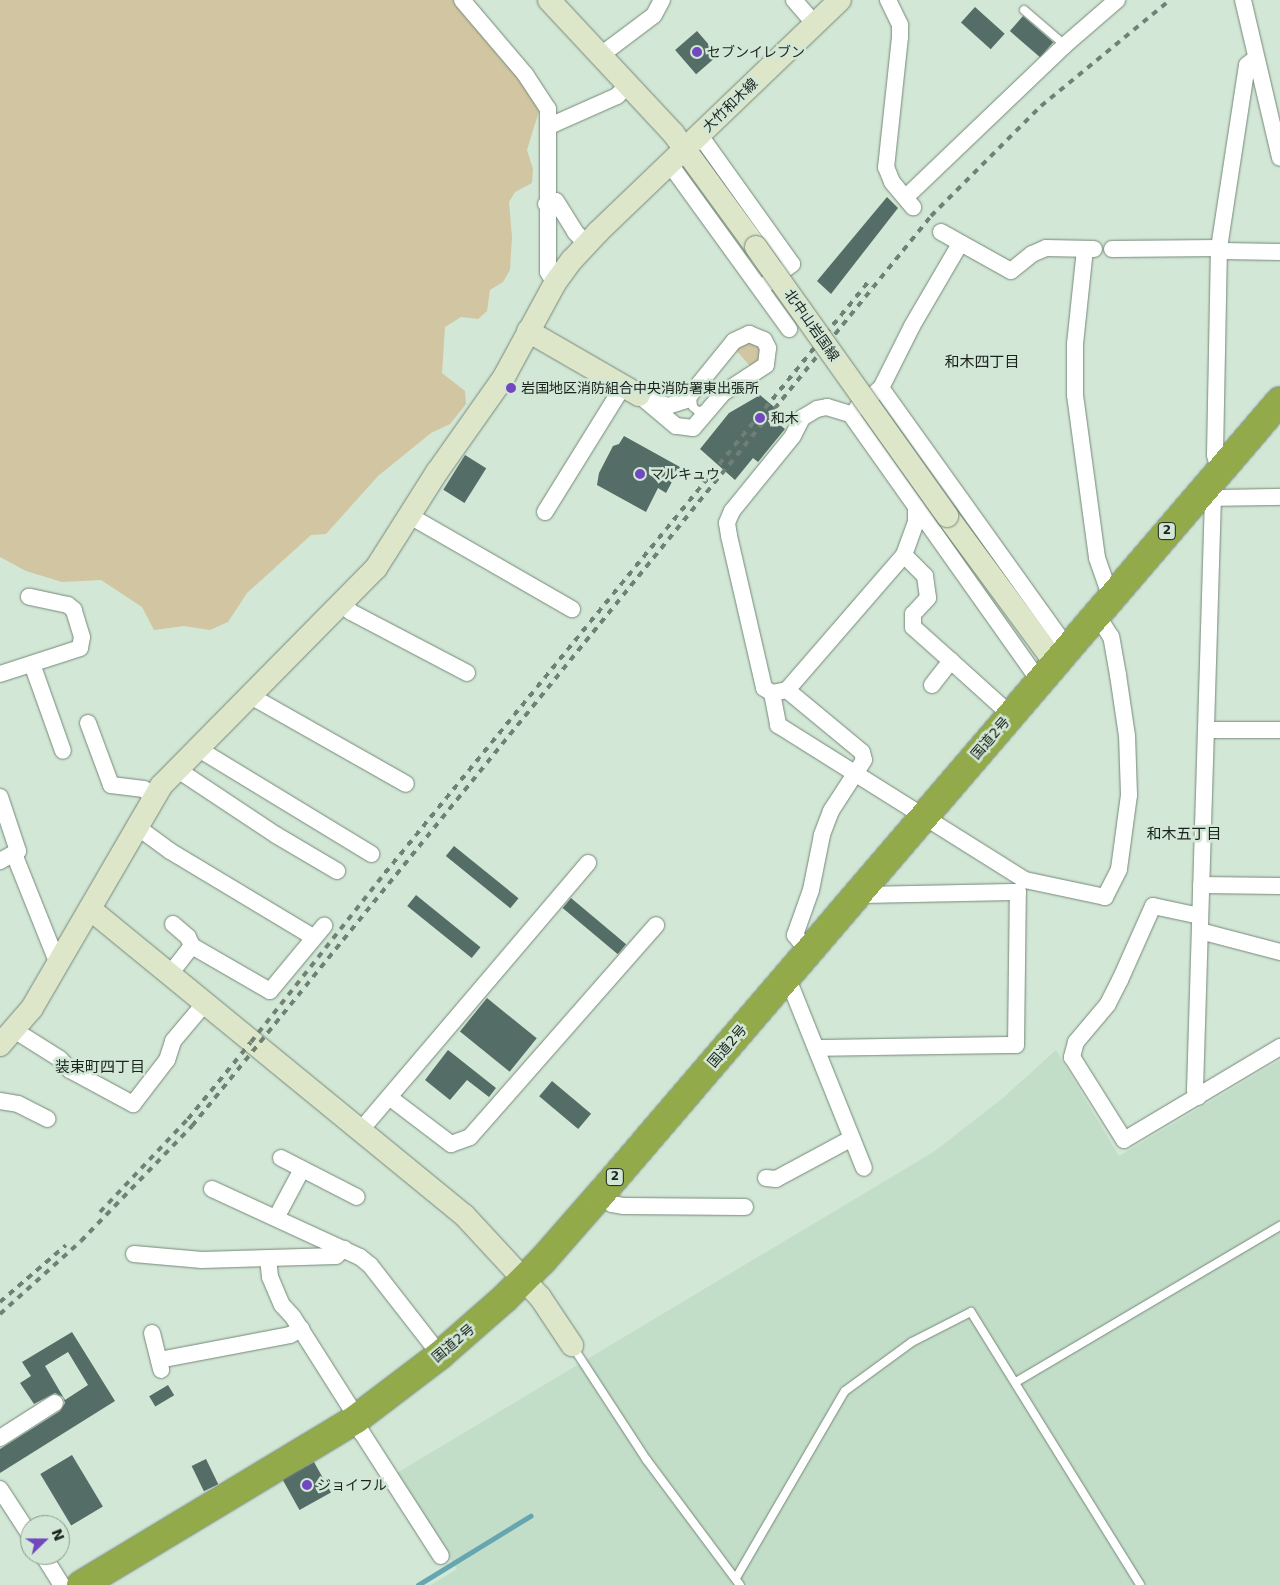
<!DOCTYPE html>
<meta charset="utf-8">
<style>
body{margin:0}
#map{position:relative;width:1280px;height:1585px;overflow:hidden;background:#d2e7d6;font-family:"DejaVu Sans","Noto Sans JP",sans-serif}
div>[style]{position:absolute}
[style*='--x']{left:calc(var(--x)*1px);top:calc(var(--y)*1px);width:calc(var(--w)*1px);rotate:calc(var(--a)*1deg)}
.built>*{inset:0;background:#c3dec8}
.green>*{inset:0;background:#d1c6a1}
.stream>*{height:4.5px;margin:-2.25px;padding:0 2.25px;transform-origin:2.25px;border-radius:2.25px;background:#66a6b0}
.building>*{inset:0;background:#546d67;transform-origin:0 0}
.roads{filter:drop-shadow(0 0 1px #768879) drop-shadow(0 0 1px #768879)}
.lane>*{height:8px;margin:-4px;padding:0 4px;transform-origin:4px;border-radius:4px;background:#fff}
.street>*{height:16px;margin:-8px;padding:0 8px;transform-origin:8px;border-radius:8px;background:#fff}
.secondary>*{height:22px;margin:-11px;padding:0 11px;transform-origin:11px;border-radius:11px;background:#dee6c9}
.highway>*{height:28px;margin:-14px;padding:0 14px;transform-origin:14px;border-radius:14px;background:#92aa4a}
.rail>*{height:4px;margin-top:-2px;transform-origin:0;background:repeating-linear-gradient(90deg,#718074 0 6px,transparent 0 12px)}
.bridges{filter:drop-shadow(0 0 1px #768879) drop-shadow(0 0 1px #768879)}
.secondary-bridge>*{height:22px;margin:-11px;padding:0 11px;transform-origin:11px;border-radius:11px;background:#dee6c9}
.dots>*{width:14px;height:14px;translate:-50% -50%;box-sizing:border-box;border:2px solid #d2e7d6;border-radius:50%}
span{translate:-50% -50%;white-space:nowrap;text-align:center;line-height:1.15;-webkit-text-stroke:5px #d2e7d6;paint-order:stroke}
.shield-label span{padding:1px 4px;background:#d2e7d6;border:1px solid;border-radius:4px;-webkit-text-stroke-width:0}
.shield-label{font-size:12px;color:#1b231d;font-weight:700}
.poi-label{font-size:14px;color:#1b231d}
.left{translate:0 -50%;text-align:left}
.street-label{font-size:14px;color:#1b231d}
.neighbourhood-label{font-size:15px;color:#1b231d}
.north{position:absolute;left:20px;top:1515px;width:50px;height:50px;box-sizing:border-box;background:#d2e7d6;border:1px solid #89998c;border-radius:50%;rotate:68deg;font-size:14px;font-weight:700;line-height:20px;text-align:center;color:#1b231d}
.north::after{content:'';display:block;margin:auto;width:18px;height:22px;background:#7148c0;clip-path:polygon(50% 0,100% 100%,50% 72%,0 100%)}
</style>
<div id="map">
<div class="built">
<i style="clip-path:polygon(1056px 1050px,1119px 1156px,1280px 1060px,1280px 1585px,431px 1585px,457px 1569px,395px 1474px,935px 1151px,1004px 1097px)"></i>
</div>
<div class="green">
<i style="clip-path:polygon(0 0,453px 0,528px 87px,539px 111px,527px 150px,533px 169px,532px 183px,515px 192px,509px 202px,512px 237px,510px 270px,503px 282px,490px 290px,487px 311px,478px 319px,461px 317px,445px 327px,442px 373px,465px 391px,466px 404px,450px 424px,431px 433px,378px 476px,326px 534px,311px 535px,247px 593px,228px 622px,210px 630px,184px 626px,154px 630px,142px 607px,101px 580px,62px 582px,26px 571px,0 557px)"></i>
<i style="clip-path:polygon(747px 341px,759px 347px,761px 359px,751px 367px,734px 348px)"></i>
</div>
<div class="stream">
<i style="--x:418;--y:1585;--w:132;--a:-31.6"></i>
</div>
<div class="building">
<i style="left:975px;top:7px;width:40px;height:21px;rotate:42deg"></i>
<i style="left:1023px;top:16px;width:40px;height:20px;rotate:41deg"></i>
<i style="left:697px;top:31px;width:32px;height:29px;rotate:49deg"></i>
<i style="clip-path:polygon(887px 197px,898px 208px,831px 294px,817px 281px)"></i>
<i style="clip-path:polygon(760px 395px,786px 417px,780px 425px,785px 429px,758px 462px,753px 458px,735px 480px,700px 449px,729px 413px)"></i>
<i style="clip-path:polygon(624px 436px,680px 467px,666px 493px,658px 488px,646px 512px,597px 485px,599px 473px,613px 446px,619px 444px)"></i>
<i style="left:465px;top:455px;width:25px;height:41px;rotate:32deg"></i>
<i style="left:454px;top:846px;width:83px;height:13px;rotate:39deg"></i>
<i style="left:416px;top:895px;width:83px;height:14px;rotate:39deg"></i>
<i style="left:571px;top:898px;width:72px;height:13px;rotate:40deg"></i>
<i style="left:487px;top:998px;width:64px;height:43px;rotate:39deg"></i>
<i style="clip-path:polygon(448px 1050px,496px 1088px,489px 1097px,467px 1080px,450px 1100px,425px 1080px)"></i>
<i style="left:552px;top:1081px;width:51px;height:20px;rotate:40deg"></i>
<i style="clip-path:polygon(evenodd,72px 1332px,115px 1401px,0 1473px,0 1449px,60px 1411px,65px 1403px,63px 1397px,55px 1393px,34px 1404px,20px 1383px,31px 1376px,22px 1362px,72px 1332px,68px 1352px,88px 1385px,65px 1400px,45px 1366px,68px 1352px)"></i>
<i style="left:168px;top:1385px;width:12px;height:22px;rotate:59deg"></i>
<i style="left:72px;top:1455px;width:60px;height:37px;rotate:59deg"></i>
<i style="left:206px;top:1459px;width:28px;height:16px;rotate:64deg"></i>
<i style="left:314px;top:1462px;width:35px;height:36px;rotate:61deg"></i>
</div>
<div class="roads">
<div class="lane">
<i style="--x:1024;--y:10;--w:54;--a:40.5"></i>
<i style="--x:692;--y:397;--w:10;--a:84"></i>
<i style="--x:693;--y:407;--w:6;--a:39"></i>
<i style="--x:698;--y:411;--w:9;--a:-6"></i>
<i style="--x:573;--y:1347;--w:134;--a:56.9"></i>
<i style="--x:646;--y:1459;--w:157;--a:53.3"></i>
<i style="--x:1016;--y:1382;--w:307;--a:-30.6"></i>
<i style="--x:736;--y:1578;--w:216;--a:-59.8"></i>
<i style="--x:845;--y:1391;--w:83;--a:-36.2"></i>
<i style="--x:912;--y:1342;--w:66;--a:-27"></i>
<i style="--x:971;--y:1312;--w:321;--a:58.2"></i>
</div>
<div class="street">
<i style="--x:462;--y:0;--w:97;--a:49.6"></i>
<i style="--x:525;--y:74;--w:42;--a:56.7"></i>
<i style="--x:548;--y:109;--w:163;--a:90"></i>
<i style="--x:548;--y:272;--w:13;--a:58"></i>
<i style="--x:794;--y:0;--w:32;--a:49"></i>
<i style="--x:888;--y:0;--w:28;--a:64"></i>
<i style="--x:900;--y:25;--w:12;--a:90"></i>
<i style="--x:900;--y:37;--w:131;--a:96.1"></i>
<i style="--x:886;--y:167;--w:16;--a:68"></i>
<i style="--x:892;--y:182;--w:33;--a:50"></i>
<i style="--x:1243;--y:0;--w:162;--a:76.8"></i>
<i style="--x:601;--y:55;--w:66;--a:-37"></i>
<i style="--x:654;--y:15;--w:17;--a:-62"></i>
<i style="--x:549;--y:123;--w:5;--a:11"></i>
<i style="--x:554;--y:124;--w:69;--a:-24"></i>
<i style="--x:617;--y:96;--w:16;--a:-45"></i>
<i style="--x:699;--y:134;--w:160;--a:54.4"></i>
<i style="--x:792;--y:264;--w:31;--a:142"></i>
<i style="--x:669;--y:163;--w:205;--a:54.1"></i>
<i style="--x:906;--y:197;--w:220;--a:-43.7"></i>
<i style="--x:1065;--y:45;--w:69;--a:-40.9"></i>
<i style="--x:546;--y:204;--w:10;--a:-17"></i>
<i style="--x:556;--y:201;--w:36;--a:58"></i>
<i style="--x:575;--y:232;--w:17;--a:45"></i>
<i style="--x:941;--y:232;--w:80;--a:29.1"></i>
<i style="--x:1011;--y:271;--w:27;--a:-39"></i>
<i style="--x:1032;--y:254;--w:15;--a:-23"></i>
<i style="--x:1046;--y:248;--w:48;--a:1.2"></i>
<i style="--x:1085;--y:249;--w:96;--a:96"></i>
<i style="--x:1075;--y:344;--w:51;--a:90"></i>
<i style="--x:1075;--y:395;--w:164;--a:82.3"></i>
<i style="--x:1097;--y:558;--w:42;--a:70.7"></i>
<i style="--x:1112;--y:249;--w:107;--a:-0.5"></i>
<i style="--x:1219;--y:248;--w:5;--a:37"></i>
<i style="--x:1223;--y:251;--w:57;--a:1"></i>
<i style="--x:749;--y:334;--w:16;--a:22"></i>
<i style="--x:764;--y:340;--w:9;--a:63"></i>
<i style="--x:768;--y:348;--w:17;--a:97"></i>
<i style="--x:766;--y:365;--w:51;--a:146.9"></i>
<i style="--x:723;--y:393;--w:46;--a:130.6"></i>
<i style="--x:693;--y:428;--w:17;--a:-173"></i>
<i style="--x:676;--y:426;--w:48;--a:-140"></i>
<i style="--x:639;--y:395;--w:31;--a:21"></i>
<i style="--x:668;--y:406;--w:19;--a:-18"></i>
<i style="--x:686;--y:400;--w:76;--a:-50.9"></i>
<i style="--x:734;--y:341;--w:17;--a:-25"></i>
<i style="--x:881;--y:388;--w:69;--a:-63.4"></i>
<i style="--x:912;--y:326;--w:95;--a:-59.7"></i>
<i style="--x:857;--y:408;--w:31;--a:-40"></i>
<i style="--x:881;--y:388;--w:321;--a:54.4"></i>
<i style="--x:1219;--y:470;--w:16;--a:-105"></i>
<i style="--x:1215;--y:455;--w:207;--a:-88.9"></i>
<i style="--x:1219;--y:248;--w:185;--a:-81.3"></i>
<i style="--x:1247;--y:65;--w:11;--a:-38"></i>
<i style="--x:1213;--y:498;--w:67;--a:-0.9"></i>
<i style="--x:545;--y:512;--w:148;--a:-58.2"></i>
<i style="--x:410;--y:516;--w:187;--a:29.9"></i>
<i style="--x:904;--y:555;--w:30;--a:45"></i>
<i style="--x:925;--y:576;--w:22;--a:82"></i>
<i style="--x:928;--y:598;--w:22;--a:133"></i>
<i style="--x:913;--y:614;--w:13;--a:90"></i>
<i style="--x:913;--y:627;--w:51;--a:41.8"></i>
<i style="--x:343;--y:604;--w:11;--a:45"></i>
<i style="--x:351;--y:612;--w:131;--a:27.7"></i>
<i style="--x:32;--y:664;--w:92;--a:70.4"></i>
<i style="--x:0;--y:674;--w:84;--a:-18"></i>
<i style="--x:80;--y:648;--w:11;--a:-80"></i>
<i style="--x:82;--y:637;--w:28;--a:-107"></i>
<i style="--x:74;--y:610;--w:8;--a:-140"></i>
<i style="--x:68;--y:605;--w:40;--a:-168"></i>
<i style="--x:1040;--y:682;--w:329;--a:-125.3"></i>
<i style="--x:850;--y:414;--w:24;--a:-163"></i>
<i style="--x:827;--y:407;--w:10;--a:169"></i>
<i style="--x:817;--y:409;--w:17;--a:149"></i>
<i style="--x:802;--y:418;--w:20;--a:117"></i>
<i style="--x:793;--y:436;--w:97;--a:129.1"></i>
<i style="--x:732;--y:511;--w:13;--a:113"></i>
<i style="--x:727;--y:523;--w:13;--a:81"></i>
<i style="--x:729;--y:536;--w:156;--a:77"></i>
<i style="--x:764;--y:688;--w:9;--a:32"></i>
<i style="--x:772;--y:693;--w:33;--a:79"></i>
<i style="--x:778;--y:725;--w:292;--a:32.1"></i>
<i style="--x:1025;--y:880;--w:82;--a:12"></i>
<i style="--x:1105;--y:897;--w:31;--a:-63"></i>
<i style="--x:1119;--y:869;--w:75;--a:-82.3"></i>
<i style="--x:1129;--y:795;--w:59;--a:-91.9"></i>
<i style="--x:1127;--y:736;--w:62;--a:-98.4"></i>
<i style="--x:1118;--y:675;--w:39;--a:-100"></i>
<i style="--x:1111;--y:637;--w:26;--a:-122"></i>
<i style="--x:932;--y:685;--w:31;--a:-52"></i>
<i style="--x:951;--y:661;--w:81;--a:42"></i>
<i style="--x:787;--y:690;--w:179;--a:-49.1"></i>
<i style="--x:904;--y:555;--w:35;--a:-70"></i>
<i style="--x:916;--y:522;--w:15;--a:-90"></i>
<i style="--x:251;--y:692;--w:9;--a:54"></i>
<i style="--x:256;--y:699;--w:172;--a:29.5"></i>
<i style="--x:772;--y:693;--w:15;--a:-11"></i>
<i style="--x:787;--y:690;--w:97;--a:39.6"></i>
<i style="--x:862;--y:752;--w:8;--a:76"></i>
<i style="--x:864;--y:760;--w:61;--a:122.9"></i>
<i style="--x:831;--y:811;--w:26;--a:111"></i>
<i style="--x:822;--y:835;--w:56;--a:101.3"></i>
<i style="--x:811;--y:890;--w:48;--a:109.6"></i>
<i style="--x:795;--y:935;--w:23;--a:52"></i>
<i style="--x:88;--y:723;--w:66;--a:69.6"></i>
<i style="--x:111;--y:785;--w:33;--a:7"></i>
<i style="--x:144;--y:789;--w:12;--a:42"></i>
<i style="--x:1206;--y:730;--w:74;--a:0"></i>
<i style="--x:197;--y:748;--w:204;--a:31.3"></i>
<i style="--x:175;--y:768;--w:121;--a:33.6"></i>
<i style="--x:276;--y:835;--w:71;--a:30.5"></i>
<i style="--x:0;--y:797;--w:57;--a:71.6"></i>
<i style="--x:18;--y:851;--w:21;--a:151"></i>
<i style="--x:136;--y:826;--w:42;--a:36.3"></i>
<i style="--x:170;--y:851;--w:167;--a:31"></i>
<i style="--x:14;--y:854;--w:118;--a:68.2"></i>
<i style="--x:1201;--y:885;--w:79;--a:0.7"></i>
<i style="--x:1200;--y:916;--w:48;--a:-168"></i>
<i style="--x:1153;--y:906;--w:81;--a:114"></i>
<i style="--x:1120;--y:980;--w:27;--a:117"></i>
<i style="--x:1108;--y:1004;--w:50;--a:130.1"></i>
<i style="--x:1076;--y:1042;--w:16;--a:105"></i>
<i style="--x:1072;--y:1057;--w:98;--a:57.9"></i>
<i style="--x:1124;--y:1140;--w:182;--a:-30.8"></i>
<i style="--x:173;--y:924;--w:20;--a:41"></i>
<i style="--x:188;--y:937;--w:10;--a:66"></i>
<i style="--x:192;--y:946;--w:90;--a:30"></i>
<i style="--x:270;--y:991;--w:85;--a:-50.3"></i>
<i style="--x:1200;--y:931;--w:83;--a:14.7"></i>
<i style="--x:170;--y:974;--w:36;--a:-52"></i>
<i style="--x:785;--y:979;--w:7;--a:45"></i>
<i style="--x:790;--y:984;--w:198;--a:68.1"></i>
<i style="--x:14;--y:1030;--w:54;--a:32.2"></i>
<i style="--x:60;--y:1059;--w:15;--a:48"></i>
<i style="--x:70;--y:1070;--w:72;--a:28.4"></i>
<i style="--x:133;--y:1104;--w:56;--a:-52.3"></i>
<i style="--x:167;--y:1060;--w:20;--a:-72"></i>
<i style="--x:173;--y:1041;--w:50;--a:-49.9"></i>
<i style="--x:816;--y:1048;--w:200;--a:-0.9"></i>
<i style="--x:1016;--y:1045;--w:153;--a:-89.3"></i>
<i style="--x:1018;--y:892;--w:160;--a:178.9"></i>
<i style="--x:389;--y:1097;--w:78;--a:37.2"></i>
<i style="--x:451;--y:1144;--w:20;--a:-20"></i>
<i style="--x:470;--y:1137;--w:282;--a:-48.7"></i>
<i style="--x:1198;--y:1097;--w:8;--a:-113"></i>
<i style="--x:1195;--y:1090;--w:592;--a:-88.26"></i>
<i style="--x:1213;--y:498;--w:15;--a:-132"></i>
<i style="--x:0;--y:1101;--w:18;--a:9"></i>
<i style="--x:18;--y:1104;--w:33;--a:27"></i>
<i style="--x:360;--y:1131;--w:352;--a:-49.6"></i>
<i style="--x:281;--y:1158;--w:85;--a:27.2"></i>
<i style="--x:766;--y:1178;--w:10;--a:6"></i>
<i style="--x:776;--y:1179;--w:86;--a:-28.3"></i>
<i style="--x:212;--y:1189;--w:163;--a:24.7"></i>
<i style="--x:360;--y:1257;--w:13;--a:39"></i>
<i style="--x:370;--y:1265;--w:114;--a:52.1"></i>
<i style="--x:600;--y:1195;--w:15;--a:37"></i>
<i style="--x:612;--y:1204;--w:11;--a:10"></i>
<i style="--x:623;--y:1206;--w:122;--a:0.5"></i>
<i style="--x:276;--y:1218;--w:55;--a:-62"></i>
<i style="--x:134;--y:1254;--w:68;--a:5"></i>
<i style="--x:202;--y:1260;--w:134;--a:-1.7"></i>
<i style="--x:336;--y:1256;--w:11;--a:-41"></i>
<i style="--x:268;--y:1258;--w:19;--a:84"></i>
<i style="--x:270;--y:1277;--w:30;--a:67"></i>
<i style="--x:282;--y:1305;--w:16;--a:47"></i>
<i style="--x:293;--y:1317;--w:110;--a:57.6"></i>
<i style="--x:352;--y:1410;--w:25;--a:67"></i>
<i style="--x:362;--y:1433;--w:146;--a:57.3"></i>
<i style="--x:152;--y:1333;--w:38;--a:76"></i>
<i style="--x:159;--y:1360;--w:133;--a:-10.8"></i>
<i style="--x:290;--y:1335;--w:13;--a:-29"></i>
<i style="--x:0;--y:1438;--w:65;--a:-32.5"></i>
<i style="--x:0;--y:1489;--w:55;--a:56.9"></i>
<i style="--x:43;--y:1555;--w:36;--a:58"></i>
</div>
<div class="secondary">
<i style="--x:549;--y:0;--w:182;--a:47"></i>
<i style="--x:673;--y:133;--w:141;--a:53.9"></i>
<i style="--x:528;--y:331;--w:128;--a:30"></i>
<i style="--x:947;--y:516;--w:184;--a:53.6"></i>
<i style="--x:90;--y:909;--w:483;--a:39.3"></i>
<i style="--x:464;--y:1215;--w:112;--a:47.2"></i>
<i style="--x:540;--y:1297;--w:58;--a:56.3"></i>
<i style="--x:0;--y:1045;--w:49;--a:-49.1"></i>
<i style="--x:32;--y:1008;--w:257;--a:-59.8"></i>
<i style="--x:161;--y:786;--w:306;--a:-45.4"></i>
<i style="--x:376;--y:568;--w:114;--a:-57.6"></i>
<i style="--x:437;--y:472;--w:116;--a:-54.8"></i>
<i style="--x:504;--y:377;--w:107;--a:-61.5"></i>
<i style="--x:555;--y:283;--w:29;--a:-54"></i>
<i style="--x:572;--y:260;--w:38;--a:-47"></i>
<i style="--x:598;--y:232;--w:335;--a:-43.8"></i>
</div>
<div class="highway">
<i style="--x:81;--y:1585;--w:321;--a:-31.1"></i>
<i style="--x:356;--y:1419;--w:106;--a:-37.3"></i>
<i style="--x:440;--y:1355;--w:85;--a:-41.2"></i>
<i style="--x:504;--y:1299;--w:55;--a:-45"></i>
<i style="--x:543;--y:1260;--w:86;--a:-48.8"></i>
<i style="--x:600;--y:1195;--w:1045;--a:-49.42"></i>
</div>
</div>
<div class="rail">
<i style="--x:100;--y:1212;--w:128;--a:-46.6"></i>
<i style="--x:188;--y:1119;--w:99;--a:-50.7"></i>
<i style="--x:251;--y:1042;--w:216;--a:-51.6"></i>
<i style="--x:385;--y:873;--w:765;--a:-50.73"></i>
<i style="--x:0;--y:1302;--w:87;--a:-40.8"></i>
<i style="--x:0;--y:1314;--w:109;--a:-42"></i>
<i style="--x:81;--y:1241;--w:160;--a:-46"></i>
<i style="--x:192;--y:1126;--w:1172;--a:-50.92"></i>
<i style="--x:931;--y:216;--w:156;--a:-45"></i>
<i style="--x:1041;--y:106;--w:167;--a:-39.4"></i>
</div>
<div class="bridges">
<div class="secondary-bridge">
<i style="--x:756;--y:247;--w:330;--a:54.6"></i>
</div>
</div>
<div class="dots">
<i style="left:697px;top:52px;background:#7148c0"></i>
<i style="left:511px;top:388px;background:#7148c0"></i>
<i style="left:760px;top:418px;background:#7148c0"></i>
<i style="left:640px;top:474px;background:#7148c0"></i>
<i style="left:307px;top:1485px;background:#7148c0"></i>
</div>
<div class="shield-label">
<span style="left:1167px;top:531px">2</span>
<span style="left:615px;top:1177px">2</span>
</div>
<div class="poi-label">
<span class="left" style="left:707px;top:52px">セブンイレブン</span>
<span class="left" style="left:521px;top:388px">岩国地区消防組合中央消防署東出張所</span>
<span class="left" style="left:771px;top:418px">和木</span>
<span class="left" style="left:650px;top:474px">マルキュウ</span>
<span class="left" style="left:317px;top:1485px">ジョイフル</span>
</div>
<div class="street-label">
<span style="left:730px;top:105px;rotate:-44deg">大竹和木線</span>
<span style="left:812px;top:325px;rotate:55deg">北中山岩国線</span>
<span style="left:990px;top:738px;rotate:-49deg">国道2号</span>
<span style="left:727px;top:1046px;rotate:-49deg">国道2号</span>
<span style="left:453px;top:1343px;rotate:-40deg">国道2号</span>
</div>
<div class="neighbourhood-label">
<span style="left:982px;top:363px">和木四丁目</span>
<span style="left:1184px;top:835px">和木五丁目</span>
<span style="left:100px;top:1068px">装束町四丁目</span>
</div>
<div class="north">N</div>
</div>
